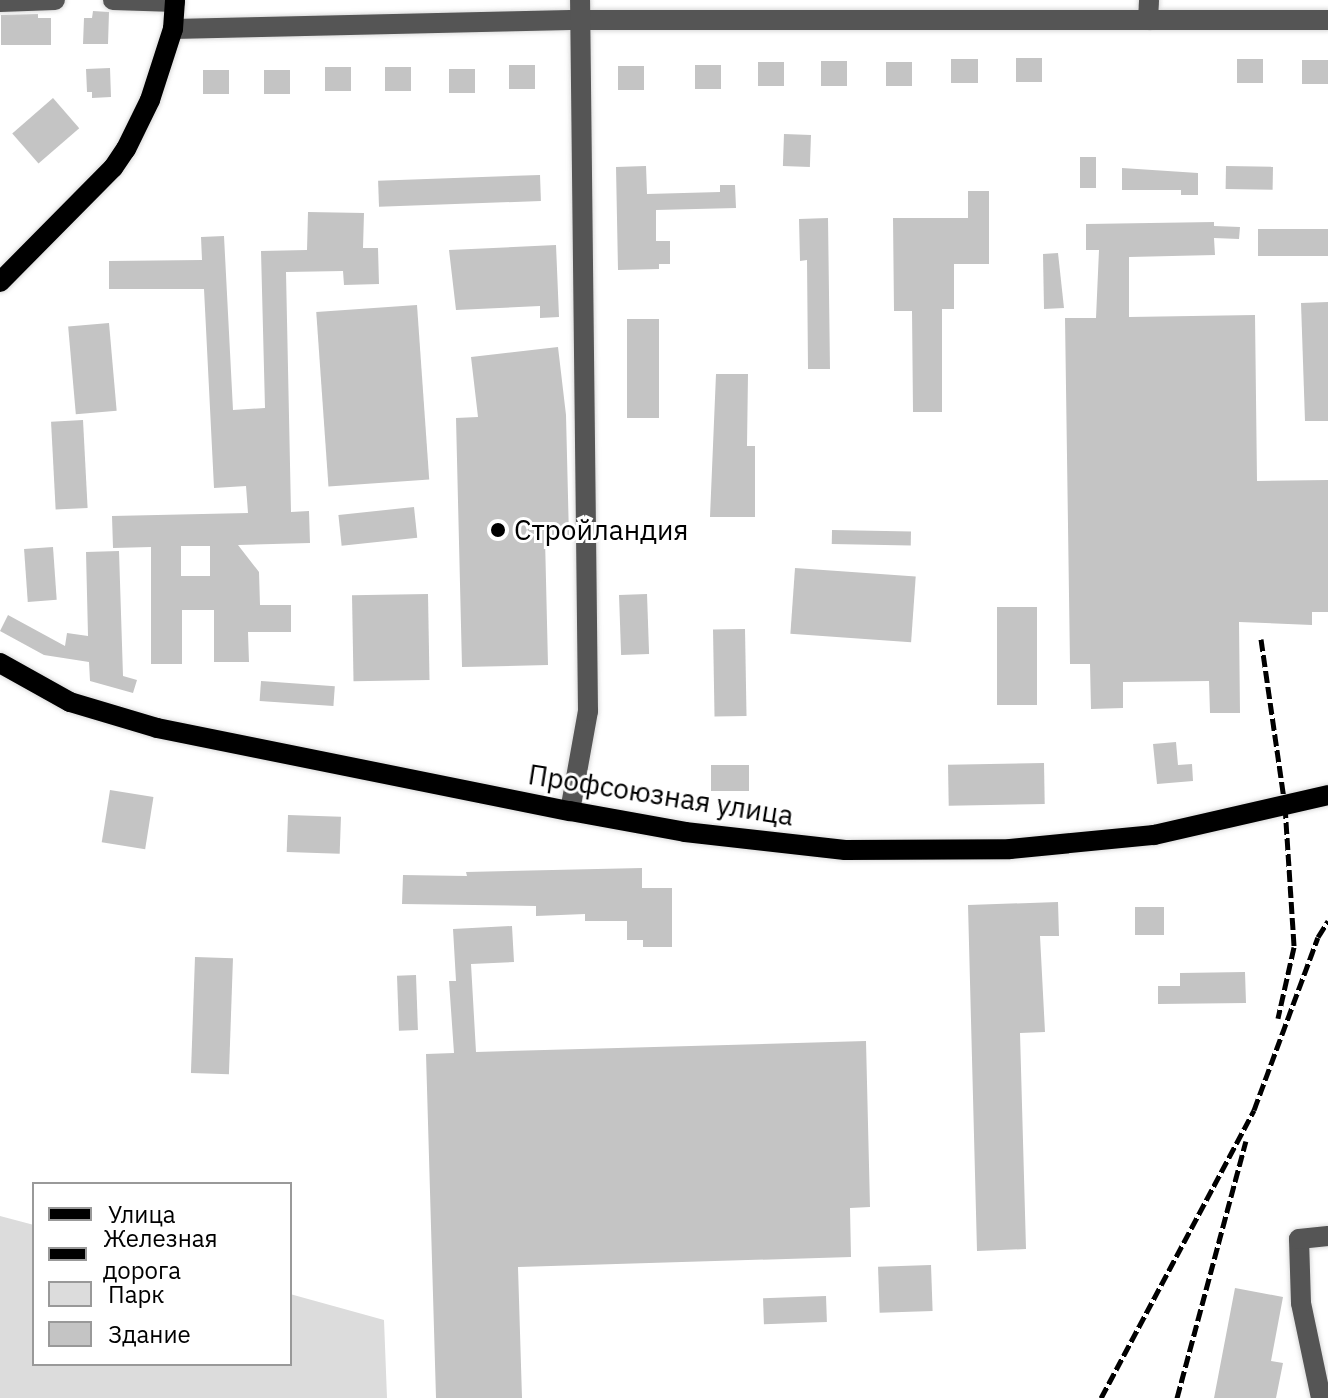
<!DOCTYPE html>
<meta charset="utf-8">
<style>
body{margin:0}
#map{position:relative;width:1328px;height:1398px;overflow:hidden;background:#fff;font-family:"IBM Plex Sans",sans-serif}
div>[style]{position:absolute}
[style*='--x']{left:calc(var(--x)*1px);top:calc(var(--y)*1px);width:calc(var(--w)*1px);rotate:calc(var(--a)*1deg)}
.green>*{inset:0;background:#dcdcdc}
.building>*{inset:0;background:#c4c4c4;transform-origin:0 0}
.roads{filter:drop-shadow(0 0 2px #dbdbdb) drop-shadow(0 0 2px #dbdbdb)}
.minor>*{height:20px;margin:-10px;padding:0 10px;transform-origin:10px;border-radius:10px;background:#555}
.major>*{height:20px;margin:-10px;padding:0 10px;transform-origin:10px;border-radius:10px;background:#000}
.rail>*{height:5px;margin-top:-2.5px;transform-origin:0;background:repeating-linear-gradient(90deg,#000 0 12px,transparent 0 16px)}
.dots>*{width:22px;height:22px;translate:-50% -50%;box-sizing:border-box;border:4px solid #fff;border-radius:50%}
span{translate:-50% -50%;white-space:nowrap;text-align:center;line-height:1.15;-webkit-text-stroke:6px #fff;paint-order:stroke}
.poi-label{font-size:28px;color:#000}
.left{translate:0 -50%;text-align:left}
.street-label{font-size:28px;color:#000}
.legend{position:absolute;left:32px;top:1182px;width:260px;height:184px;box-sizing:border-box;background:#fff;border:2px solid #999;margin:0;padding:10px 14px;list-style:none;font-size:24px;color:#000}
.legend li{display:flex;align-items:center;gap:16px;height:40px}
.legend b{width:40px;border:2px solid #999}
</style>
<div id="map">
<div class="green">
<i style="clip-path:polygon(0 1216px,34px 1225px,34px 1364px,290px 1364px,290px 1294px,384px 1320px,387px 1398px,0 1398px)"></i>
</div>
<div class="building">
<i style="clip-path:polygon(93px 11px,109px 12px,108px 44px,83px 44px,84px 18px,92px 18px)"></i>
<i style="clip-path:polygon(38px 14px,38px 18px,51px 18px,51px 45px,1px 45px,1px 15px)"></i>
<i style="left:1016px;top:58px;width:26px;height:24px"></i>
<i style="left:951px;top:59px;width:27px;height:24px"></i>
<i style="left:1237px;top:59px;width:26px;height:24px"></i>
<i style="left:1302px;top:60px;width:26px;height:24px"></i>
<i style="left:821px;top:61px;width:26px;height:25px"></i>
<i style="left:758px;top:62px;width:26px;height:24px"></i>
<i style="left:886px;top:62px;width:26px;height:24px"></i>
<i style="left:535px;top:65px;width:24px;height:26px;rotate:90deg"></i>
<i style="left:721px;top:65px;width:24px;height:26px;rotate:90deg"></i>
<i style="left:618px;top:66px;width:26px;height:24px"></i>
<i style="left:351px;top:67px;width:24px;height:26px;rotate:90deg"></i>
<i style="left:411px;top:67px;width:24px;height:26px;rotate:90deg"></i>
<i style="clip-path:polygon(110px 68px,111px 97px,92px 98px,92px 92px,87px 92px,86px 69px)"></i>
<i style="left:449px;top:69px;width:26px;height:24px"></i>
<i style="left:203px;top:70px;width:26px;height:24px"></i>
<i style="left:290px;top:70px;width:24px;height:26px;rotate:90deg"></i>
<i style="left:53px;top:98px;width:40px;height:54px;rotate:49deg"></i>
<i style="left:784px;top:134px;width:27px;height:32px;rotate:2deg"></i>
<i style="left:1080px;top:157px;width:16px;height:31px"></i>
<i style="clip-path:polygon(646px 166px,647px 194px,720px 192px,720px 185px,735px 185px,736px 208px,656px 210px,656px 241px,670px 241px,670px 264px,659px 264px,659px 269px,618px 270px,616px 167px)"></i>
<i style="left:1226px;top:166px;width:47px;height:23px;rotate:1deg"></i>
<i style="clip-path:polygon(1122px 168px,1198px 173px,1198px 195px,1181px 195px,1181px 190px,1122px 190px)"></i>
<i style="left:540px;top:175px;width:26px;height:162px;rotate:88deg"></i>
<i style="clip-path:polygon(968px 191px,989px 191px,989px 264px,954px 264px,954px 309px,942px 309px,942px 412px,913px 412px,912px 311px,894px 311px,893px 218px,968px 218px)"></i>
<i style="clip-path:polygon(evenodd,308px 212px,364px 213px,363px 248px,378px 248px,379px 284px,344px 285px,343px 271px,286px 272px,291px 512px,309px 511px,310px 543px,238px 545px,259px 572px,260px 605px,291px 605px,291px 632px,248px 632px,249px 662px,214px 662px,214px 610px,182px 610px,182px 664px,151px 664px,151px 547px,113px 548px,112px 516px,248px 513px,246px 486px,214px 488px,204px 289px,109px 289px,109px 261px,202px 260px,201px 237px,224px 236px,233px 410px,265px 408px,261px 251px,307px 250px,308px 212px,181px 546px,210px 546px,210px 576px,181px 576px,181px 546px)"></i>
<i style="clip-path:polygon(828px 218px,830px 369px,808px 369px,807px 260px,800px 261px,799px 219px)"></i>
<i style="clip-path:polygon(1214px 222px,1214px 226px,1240px 227px,1239px 239px,1214px 238px,1215px 255px,1129px 257px,1129px 317px,1255px 315px,1257px 481px,1328px 480px,1328px 612px,1312px 612px,1312px 625px,1239px 622px,1240px 713px,1210px 713px,1209px 681px,1123px 682px,1123px 708px,1091px 709px,1090px 664px,1070px 664px,1065px 318px,1096px 318px,1099px 250px,1086px 250px,1086px 224px)"></i>
<i style="left:1258px;top:229px;width:70px;height:27px"></i>
<i style="clip-path:polygon(556px 245px,559px 317px,540px 318px,540px 306px,456px 310px,449px 250px)"></i>
<i style="clip-path:polygon(1058px 253px,1064px 308px,1044px 309px,1043px 254px)"></i>
<i style="clip-path:polygon(1328px 302px,1328px 421px,1305px 421px,1301px 303px)"></i>
<i style="left:417px;top:305px;width:175px;height:101px;rotate:86deg"></i>
<i style="left:627px;top:319px;width:32px;height:99px"></i>
<i style="left:109px;top:323px;width:88px;height:41px;rotate:85deg"></i>
<i style="clip-path:polygon(558px 347px,566px 415px,569px 537px,545px 538px,548px 665px,462px 667px,456px 418px,478px 417px,471px 357px)"></i>
<i style="clip-path:polygon(716px 374px,748px 374px,747px 446px,755px 446px,755px 517px,710px 517px)"></i>
<i style="left:83px;top:420px;width:88px;height:32px;rotate:87deg"></i>
<i style="left:414px;top:507px;width:31px;height:76px;rotate:84deg"></i>
<i style="left:832px;top:530px;width:79px;height:14px;rotate:1deg"></i>
<i style="left:53px;top:547px;width:53px;height:29px;rotate:86deg"></i>
<i style="clip-path:polygon(119px 551px,123px 676px,137px 680px,133px 693px,90px 681px,89px 662px,44px 655px,0 631px,8px 615px,65px 646px,67px 633px,88px 636px,86px 552px)"></i>
<i style="left:795px;top:568px;width:121px;height:66px;rotate:4deg"></i>
<i style="left:428px;top:594px;width:86px;height:76px;rotate:89deg"></i>
<i style="left:647px;top:594px;width:60px;height:28px;rotate:88deg"></i>
<i style="left:997px;top:607px;width:40px;height:98px"></i>
<i style="left:745px;top:629px;width:87px;height:32px;rotate:89deg"></i>
<i style="left:261px;top:681px;width:74px;height:20px;rotate:4deg"></i>
<i style="clip-path:polygon(1176px 742px,1178px 765px,1192px 764px,1193px 781px,1157px 784px,1153px 744px)"></i>
<i style="left:1044px;top:763px;width:41px;height:96px;rotate:89deg"></i>
<i style="left:711px;top:765px;width:38px;height:26px"></i>
<i style="left:110px;top:790px;width:44px;height:53px;rotate:9deg"></i>
<i style="left:288px;top:815px;width:53px;height:37px;rotate:2deg"></i>
<i style="clip-path:polygon(642px 868px,642px 888px,672px 888px,672px 947px,643px 947px,643px 940px,627px 940px,627px 921px,585px 921px,585px 914px,536px 916px,536px 906px,402px 904px,403px 875px,467px 876px,466px 872px)"></i>
<i style="clip-path:polygon(1058px 902px,1059px 936px,1040px 936px,1045px 1032px,1020px 1033px,1026px 1249px,977px 1251px,968px 905px)"></i>
<i style="left:1135px;top:907px;width:29px;height:28px"></i>
<i style="clip-path:polygon(512px 926px,514px 962px,471px 964px,476px 1052px,866px 1041px,870px 1207px,850px 1208px,851px 1257px,518px 1267px,522px 1398px,436px 1398px,426px 1054px,454px 1053px,449px 981px,456px 981px,453px 929px)"></i>
<i style="left:195px;top:957px;width:38px;height:116px;rotate:2deg"></i>
<i style="clip-path:polygon(1245px 972px,1246px 1003px,1158px 1004px,1158px 986px,1180px 986px,1180px 973px)"></i>
<i style="left:416px;top:975px;width:55px;height:19px;rotate:88deg"></i>
<i style="left:931px;top:1265px;width:46px;height:53px;rotate:88deg"></i>
<i style="clip-path:polygon(1235px 1288px,1283px 1297px,1271px 1361px,1283px 1363px,1276px 1398px,1214px 1398px)"></i>
<i style="left:826px;top:1296px;width:26px;height:63px;rotate:88deg"></i>
</div>
<div class="roads">
<div class="minor">
<i style="--x:113;--y:0;--w:62;--a:1.8"></i>
<i style="--x:0;--y:2;--w:55;--a:-2.1"></i>
<i style="--x:1148;--y:20;--w:20;--a:-87"></i>
<i style="--x:173;--y:29;--w:408;--a:-1.3"></i>
<i style="--x:581;--y:20;--w:747;--a:0"></i>
<i style="--x:570;--y:811;--w:102;--a:-79.8"></i>
<i style="--x:588;--y:711;--w:711;--a:-90.64"></i>
<i style="--x:1321;--y:1398;--w:97;--a:-101.9"></i>
<i style="--x:1301;--y:1303;--w:64;--a:-91.8"></i>
<i style="--x:1299;--y:1239;--w:29;--a:-6"></i>
</div>
<div class="major">
<i style="--x:0;--y:282;--w:161;--a:-45.3"></i>
<i style="--x:113;--y:168;--w:23;--a:-56"></i>
<i style="--x:126;--y:149;--w:55;--a:-63.9"></i>
<i style="--x:150;--y:100;--w:75;--a:-72.1"></i>
<i style="--x:173;--y:29;--w:29;--a:-86"></i>
<i style="--x:0;--y:663;--w:80;--a:29.1"></i>
<i style="--x:70;--y:702;--w:91;--a:16.6"></i>
<i style="--x:157;--y:728;--w:421;--a:11.4"></i>
<i style="--x:570;--y:811;--w:117;--a:10.3"></i>
<i style="--x:685;--y:832;--w:161;--a:6.4"></i>
<i style="--x:845;--y:850;--w:165;--a:-0.3"></i>
<i style="--x:1010;--y:849;--w:145;--a:-5.6"></i>
<i style="--x:1154;--y:835;--w:179;--a:-12.9"></i>
</div>
</div>
<div class="rail">
<i style="--x:1261;--y:639;--w:169;--a:81.8"></i>
<i style="--x:1285;--y:806;--w:141;--a:86.3"></i>
<i style="--x:1294;--y:947;--w:73;--a:102.7"></i>
<i style="--x:1101;--y:1398;--w:326;--a:-62"></i>
<i style="--x:1254;--y:1110;--w:184;--a:-69.7"></i>
<i style="--x:1318;--y:937;--w:19;--a:-58"></i>
<i style="--x:1177;--y:1398;--w:266;--a:-75"></i>
</div>
<div class="dots">
<i style="left:498px;top:530px;background:#000"></i>
</div>
<div class="poi-label">
<span class="left" style="left:514px;top:530px">Стройландия</span>
</div>
<div class="street-label">
<span style="left:661px;top:795px;rotate:9deg">Профсоюзная улица</span>
</div>
<ul class="legend">
<li><b style="height:10px;background:#000"></b>Улица</li>
<li><b style="height:10px;background:#000"></b>Железная дорога</li>
<li><b style="height:22px;background:#dcdcdc"></b>Парк</li>
<li><b style="height:22px;background:#c4c4c4"></b>Здание</li>
</ul>
</div>
